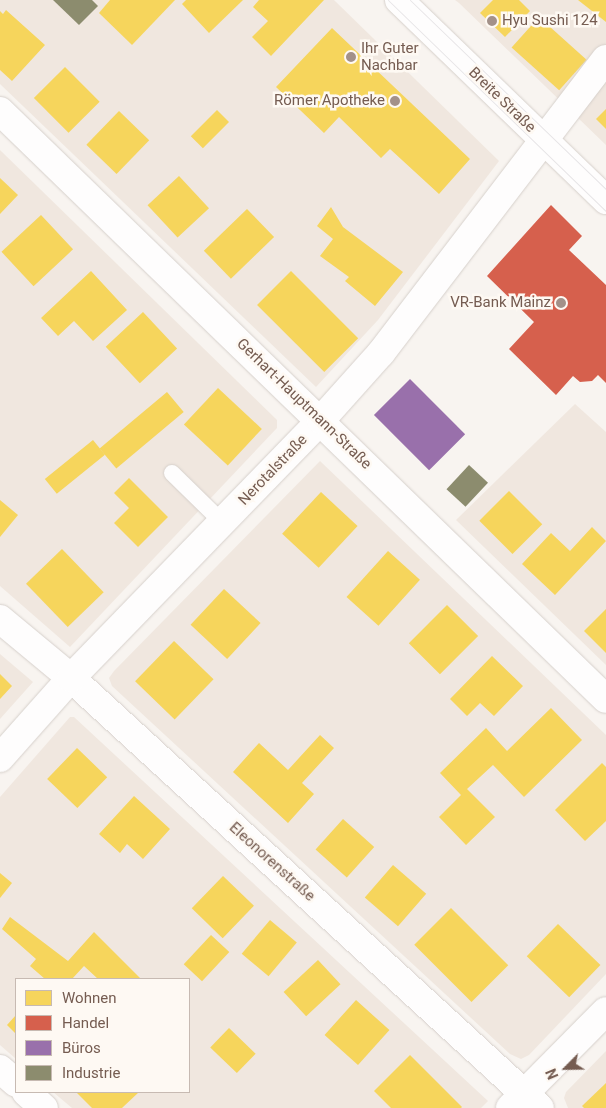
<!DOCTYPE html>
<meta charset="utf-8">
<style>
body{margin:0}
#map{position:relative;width:606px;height:1108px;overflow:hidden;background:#f8f4f0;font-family:Roboto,sans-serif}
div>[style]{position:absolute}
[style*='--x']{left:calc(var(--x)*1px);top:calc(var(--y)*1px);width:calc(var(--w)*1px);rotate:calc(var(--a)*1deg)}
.residential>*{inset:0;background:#f0e7df}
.homes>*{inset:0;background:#f6d55c;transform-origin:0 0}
.shops>*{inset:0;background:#d6604d}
.offices>*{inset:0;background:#9970ab;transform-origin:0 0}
.industry>*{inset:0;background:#8c8c6e;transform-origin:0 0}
.roads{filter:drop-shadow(0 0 1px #d6d0cb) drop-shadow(0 0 1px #d6d0cb)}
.lane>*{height:16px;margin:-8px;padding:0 8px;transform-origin:8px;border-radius:8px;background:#fefdfd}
.street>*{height:28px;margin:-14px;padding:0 14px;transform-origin:14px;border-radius:14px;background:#fefdfd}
.secondary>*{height:28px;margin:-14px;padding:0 14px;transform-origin:14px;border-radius:14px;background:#fefdfd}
.tram>*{height:1px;margin:-0.5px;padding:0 0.5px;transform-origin:0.5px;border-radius:0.5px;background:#e6e4e6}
.dots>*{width:14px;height:14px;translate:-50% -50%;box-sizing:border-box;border:2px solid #fef9f3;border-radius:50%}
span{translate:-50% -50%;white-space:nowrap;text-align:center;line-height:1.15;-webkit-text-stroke:5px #fef9f3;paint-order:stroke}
.poi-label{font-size:15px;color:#755c51}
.left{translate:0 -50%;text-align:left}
.right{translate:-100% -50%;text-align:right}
.street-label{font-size:15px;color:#755c51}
.legend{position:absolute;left:15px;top:978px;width:175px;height:115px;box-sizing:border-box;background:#fef9f3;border:1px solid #c7bab2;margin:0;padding:6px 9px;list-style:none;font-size:15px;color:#755c51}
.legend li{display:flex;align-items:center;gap:10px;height:25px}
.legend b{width:25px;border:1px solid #c7bab2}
.north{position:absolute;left:541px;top:1043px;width:50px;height:50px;-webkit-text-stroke:4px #fef9f3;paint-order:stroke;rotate:247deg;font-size:14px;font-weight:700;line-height:20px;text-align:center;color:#755c51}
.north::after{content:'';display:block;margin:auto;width:18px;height:22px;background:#755c51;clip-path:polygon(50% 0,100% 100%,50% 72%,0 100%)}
</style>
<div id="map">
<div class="residential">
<i style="clip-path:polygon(0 0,334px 0,499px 161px,378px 320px,316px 387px,0 84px)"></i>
<i style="clip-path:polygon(455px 0,606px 0,606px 145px,459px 3px)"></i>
<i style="clip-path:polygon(0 150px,277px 420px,277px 428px,70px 647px,0 586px)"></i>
<i style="clip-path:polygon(575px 404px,606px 432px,606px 665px,456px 520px)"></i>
<i style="clip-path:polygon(320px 461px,606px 735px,606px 974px,529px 1055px,521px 1059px,510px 1054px,112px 686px,109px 678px,114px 671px)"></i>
<i style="clip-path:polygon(0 654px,33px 682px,0 719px)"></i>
<i style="clip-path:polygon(70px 717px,74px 717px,488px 1101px,481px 1108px,72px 1108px,53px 1092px,189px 1092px,189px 979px,16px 979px,16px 1059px,0 1045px,0 797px)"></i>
<i style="clip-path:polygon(606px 1051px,606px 1108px,568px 1108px,564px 1098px,566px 1092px)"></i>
</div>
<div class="homes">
<i style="clip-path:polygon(110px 0,175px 0,132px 45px,99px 13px)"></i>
<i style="clip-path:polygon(186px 0,243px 0,209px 33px,182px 4px)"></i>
<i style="clip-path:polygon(259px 0,324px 0,271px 56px,252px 37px,268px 21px,253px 7px)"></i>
<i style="clip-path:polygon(493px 0,519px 0,530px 11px,505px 37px,480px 13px)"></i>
<i style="clip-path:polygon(578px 0,606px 0,606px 22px)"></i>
<i style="clip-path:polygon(6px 10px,45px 45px,12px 81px,0 70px,0 11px,3px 14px)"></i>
<i style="left:539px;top:17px;width:64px;height:41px;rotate:42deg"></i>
<i style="clip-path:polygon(332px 28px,470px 159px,439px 194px,390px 149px,381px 158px,339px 117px,324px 133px,276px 87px)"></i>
<i style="left:65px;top:67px;width:49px;height:44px;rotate:45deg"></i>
<i style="clip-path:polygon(606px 109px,606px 129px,596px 119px)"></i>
<i style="left:217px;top:110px;width:17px;height:37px;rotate:45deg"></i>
<i style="left:119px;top:111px;width:42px;height:47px;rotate:44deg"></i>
<i style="left:179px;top:176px;width:44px;height:43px;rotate:47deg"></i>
<i style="clip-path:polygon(0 178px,18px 195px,0 214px)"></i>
<i style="clip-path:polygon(331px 207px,343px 227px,403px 272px,375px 306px,345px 281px,349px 277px,320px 256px,333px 239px,317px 226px)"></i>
<i style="left:247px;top:209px;width:39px;height:60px;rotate:46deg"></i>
<i style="left:41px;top:215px;width:47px;height:54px;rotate:47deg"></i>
<i style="clip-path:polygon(91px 271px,127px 310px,93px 341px,74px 321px,58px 336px,41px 318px)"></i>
<i style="left:291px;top:271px;width:95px;height:48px;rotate:45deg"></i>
<i style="left:143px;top:312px;width:50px;height:51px;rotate:47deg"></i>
<i style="left:218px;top:388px;width:60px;height:50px;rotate:43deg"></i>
<i style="left:167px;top:392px;width:26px;height:88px;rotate:50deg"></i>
<i style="left:93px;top:440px;width:19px;height:62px;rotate:51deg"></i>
<i style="clip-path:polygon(129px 478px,168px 517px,138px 547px,114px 523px,129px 508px,114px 493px)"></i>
<i style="left:509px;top:491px;width:47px;height:42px;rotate:45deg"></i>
<i style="left:321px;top:492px;width:50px;height:57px;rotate:43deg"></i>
<i style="clip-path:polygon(0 500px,18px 515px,0 537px)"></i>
<i style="clip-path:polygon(592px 527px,606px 541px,555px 595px,522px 564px,551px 533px,570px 551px)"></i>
<i style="left:62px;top:549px;width:60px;height:50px;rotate:46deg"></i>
<i style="left:388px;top:551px;width:43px;height:62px;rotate:42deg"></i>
<i style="left:224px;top:589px;width:50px;height:49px;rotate:43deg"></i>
<i style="left:447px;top:605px;width:44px;height:54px;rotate:45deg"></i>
<i style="clip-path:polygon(606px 609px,606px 653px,584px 631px)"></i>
<i style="left:174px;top:641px;width:55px;height:56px;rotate:44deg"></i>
<i style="clip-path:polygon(492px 656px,523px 686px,494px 716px,480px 703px,467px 716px,450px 699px)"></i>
<i style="clip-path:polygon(0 674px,12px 686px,0 699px)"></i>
<i style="clip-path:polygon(551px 708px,582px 740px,524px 797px,493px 765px,467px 789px,495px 817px,466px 845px,439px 817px,461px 795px,440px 773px,486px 728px,507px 751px)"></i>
<i style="clip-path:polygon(320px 735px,334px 748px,302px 783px,314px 794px,288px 823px,233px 772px,259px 743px,288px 770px)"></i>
<i style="left:77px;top:748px;width:42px;height:43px;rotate:44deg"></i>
<i style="clip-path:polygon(602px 763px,606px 767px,606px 821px,585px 841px,555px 810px)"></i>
<i style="clip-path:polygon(134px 796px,170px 829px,143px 859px,127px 844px,120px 853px,99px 834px)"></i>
<i style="left:343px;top:819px;width:42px;height:41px;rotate:42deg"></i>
<i style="left:393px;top:865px;width:44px;height:43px;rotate:41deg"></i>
<i style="clip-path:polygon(0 873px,12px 883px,0 898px)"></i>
<i style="left:223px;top:876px;width:43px;height:45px;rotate:44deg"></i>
<i style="left:451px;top:908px;width:81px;height:52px;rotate:45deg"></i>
<i style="clip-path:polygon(10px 917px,68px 961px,94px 932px,141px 979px,98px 979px,84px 966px,72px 979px,45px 979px,30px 966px,36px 959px,2px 929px)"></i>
<i style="left:270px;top:920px;width:35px;height:44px;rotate:40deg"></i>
<i style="left:558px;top:924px;width:59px;height:45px;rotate:44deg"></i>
<i style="left:211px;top:935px;width:25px;height:40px;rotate:43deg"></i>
<i style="left:318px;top:960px;width:33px;height:47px;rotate:47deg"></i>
<i style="left:356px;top:1000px;width:45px;height:47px;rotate:42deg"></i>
<i style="clip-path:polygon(16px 1015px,16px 1034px,7px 1025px)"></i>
<i style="left:229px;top:1028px;width:37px;height:27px;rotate:44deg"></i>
<i style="clip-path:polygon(410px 1055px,462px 1107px,461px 1108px,391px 1108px,374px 1091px)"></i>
<i style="clip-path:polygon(606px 1083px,606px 1108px,584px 1108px,582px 1106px)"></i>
<i style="clip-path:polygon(76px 1092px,139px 1092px,122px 1108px,92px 1108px)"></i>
</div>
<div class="shops">
<i style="clip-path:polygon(551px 205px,582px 236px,569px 250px,606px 285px,606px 383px,598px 375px,592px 381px,580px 382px,573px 376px,556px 395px,509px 349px,534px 322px,487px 276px)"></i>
</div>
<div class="offices">
<i style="left:410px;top:379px;width:78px;height:51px;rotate:45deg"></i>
</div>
<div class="industry">
<i style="clip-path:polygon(53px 0,92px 0,98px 6px,79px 25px)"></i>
<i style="left:469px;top:465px;width:26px;height:33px;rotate:43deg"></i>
</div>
<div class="roads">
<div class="lane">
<i style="--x:172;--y:473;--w:70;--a:44.4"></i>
</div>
<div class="street">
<i style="--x:0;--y:111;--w:844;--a:44.14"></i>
<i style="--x:0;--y:619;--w:92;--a:39.7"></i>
<i style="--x:71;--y:678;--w:636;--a:42.52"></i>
<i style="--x:0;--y:758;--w:107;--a:-48.4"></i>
<i style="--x:71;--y:678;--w:359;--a:-45.9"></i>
<i style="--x:321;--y:420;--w:90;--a:-48.2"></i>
<i style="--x:381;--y:353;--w:370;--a:-52.6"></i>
<i style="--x:0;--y:1069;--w:21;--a:41"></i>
<i style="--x:26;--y:1092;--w:24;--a:42"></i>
<i style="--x:510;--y:1108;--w:136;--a:-45.3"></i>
</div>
<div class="secondary">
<i style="--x:399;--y:0;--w:288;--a:44"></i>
</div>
</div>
<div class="tram">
<i style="--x:388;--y:0;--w:303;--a:44.1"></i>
<i style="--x:410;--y:0;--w:272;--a:44"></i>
</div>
<div class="dots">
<i style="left:492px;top:21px;background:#a39189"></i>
<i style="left:351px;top:57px;background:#a39189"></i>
<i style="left:395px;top:101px;background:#a39189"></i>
<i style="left:561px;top:303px;background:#a39189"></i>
</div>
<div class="poi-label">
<span class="left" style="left:502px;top:21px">Hyu Sushi 124</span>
<span class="left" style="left:361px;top:57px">Ihr Guter<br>Nachbar</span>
<span class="right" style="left:385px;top:101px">Römer Apotheke</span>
<span class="right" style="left:551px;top:303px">VR-Bank Mainz</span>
</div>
<div class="street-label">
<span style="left:502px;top:100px;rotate:44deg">Breite Straße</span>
<span style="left:304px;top:404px;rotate:44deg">Gerhart-Hauptmann-Straße</span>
<span style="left:273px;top:470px;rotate:-46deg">Nerotalstraße</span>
<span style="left:272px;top:862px;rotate:42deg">Eleonorenstraße</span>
</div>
<ul class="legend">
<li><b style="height:14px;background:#f6d55c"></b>Wohnen</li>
<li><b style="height:14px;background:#d6604d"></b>Handel</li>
<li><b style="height:14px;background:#9970ab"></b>Büros</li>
<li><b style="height:14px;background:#8c8c6e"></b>Industrie</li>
</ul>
<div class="north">N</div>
</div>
